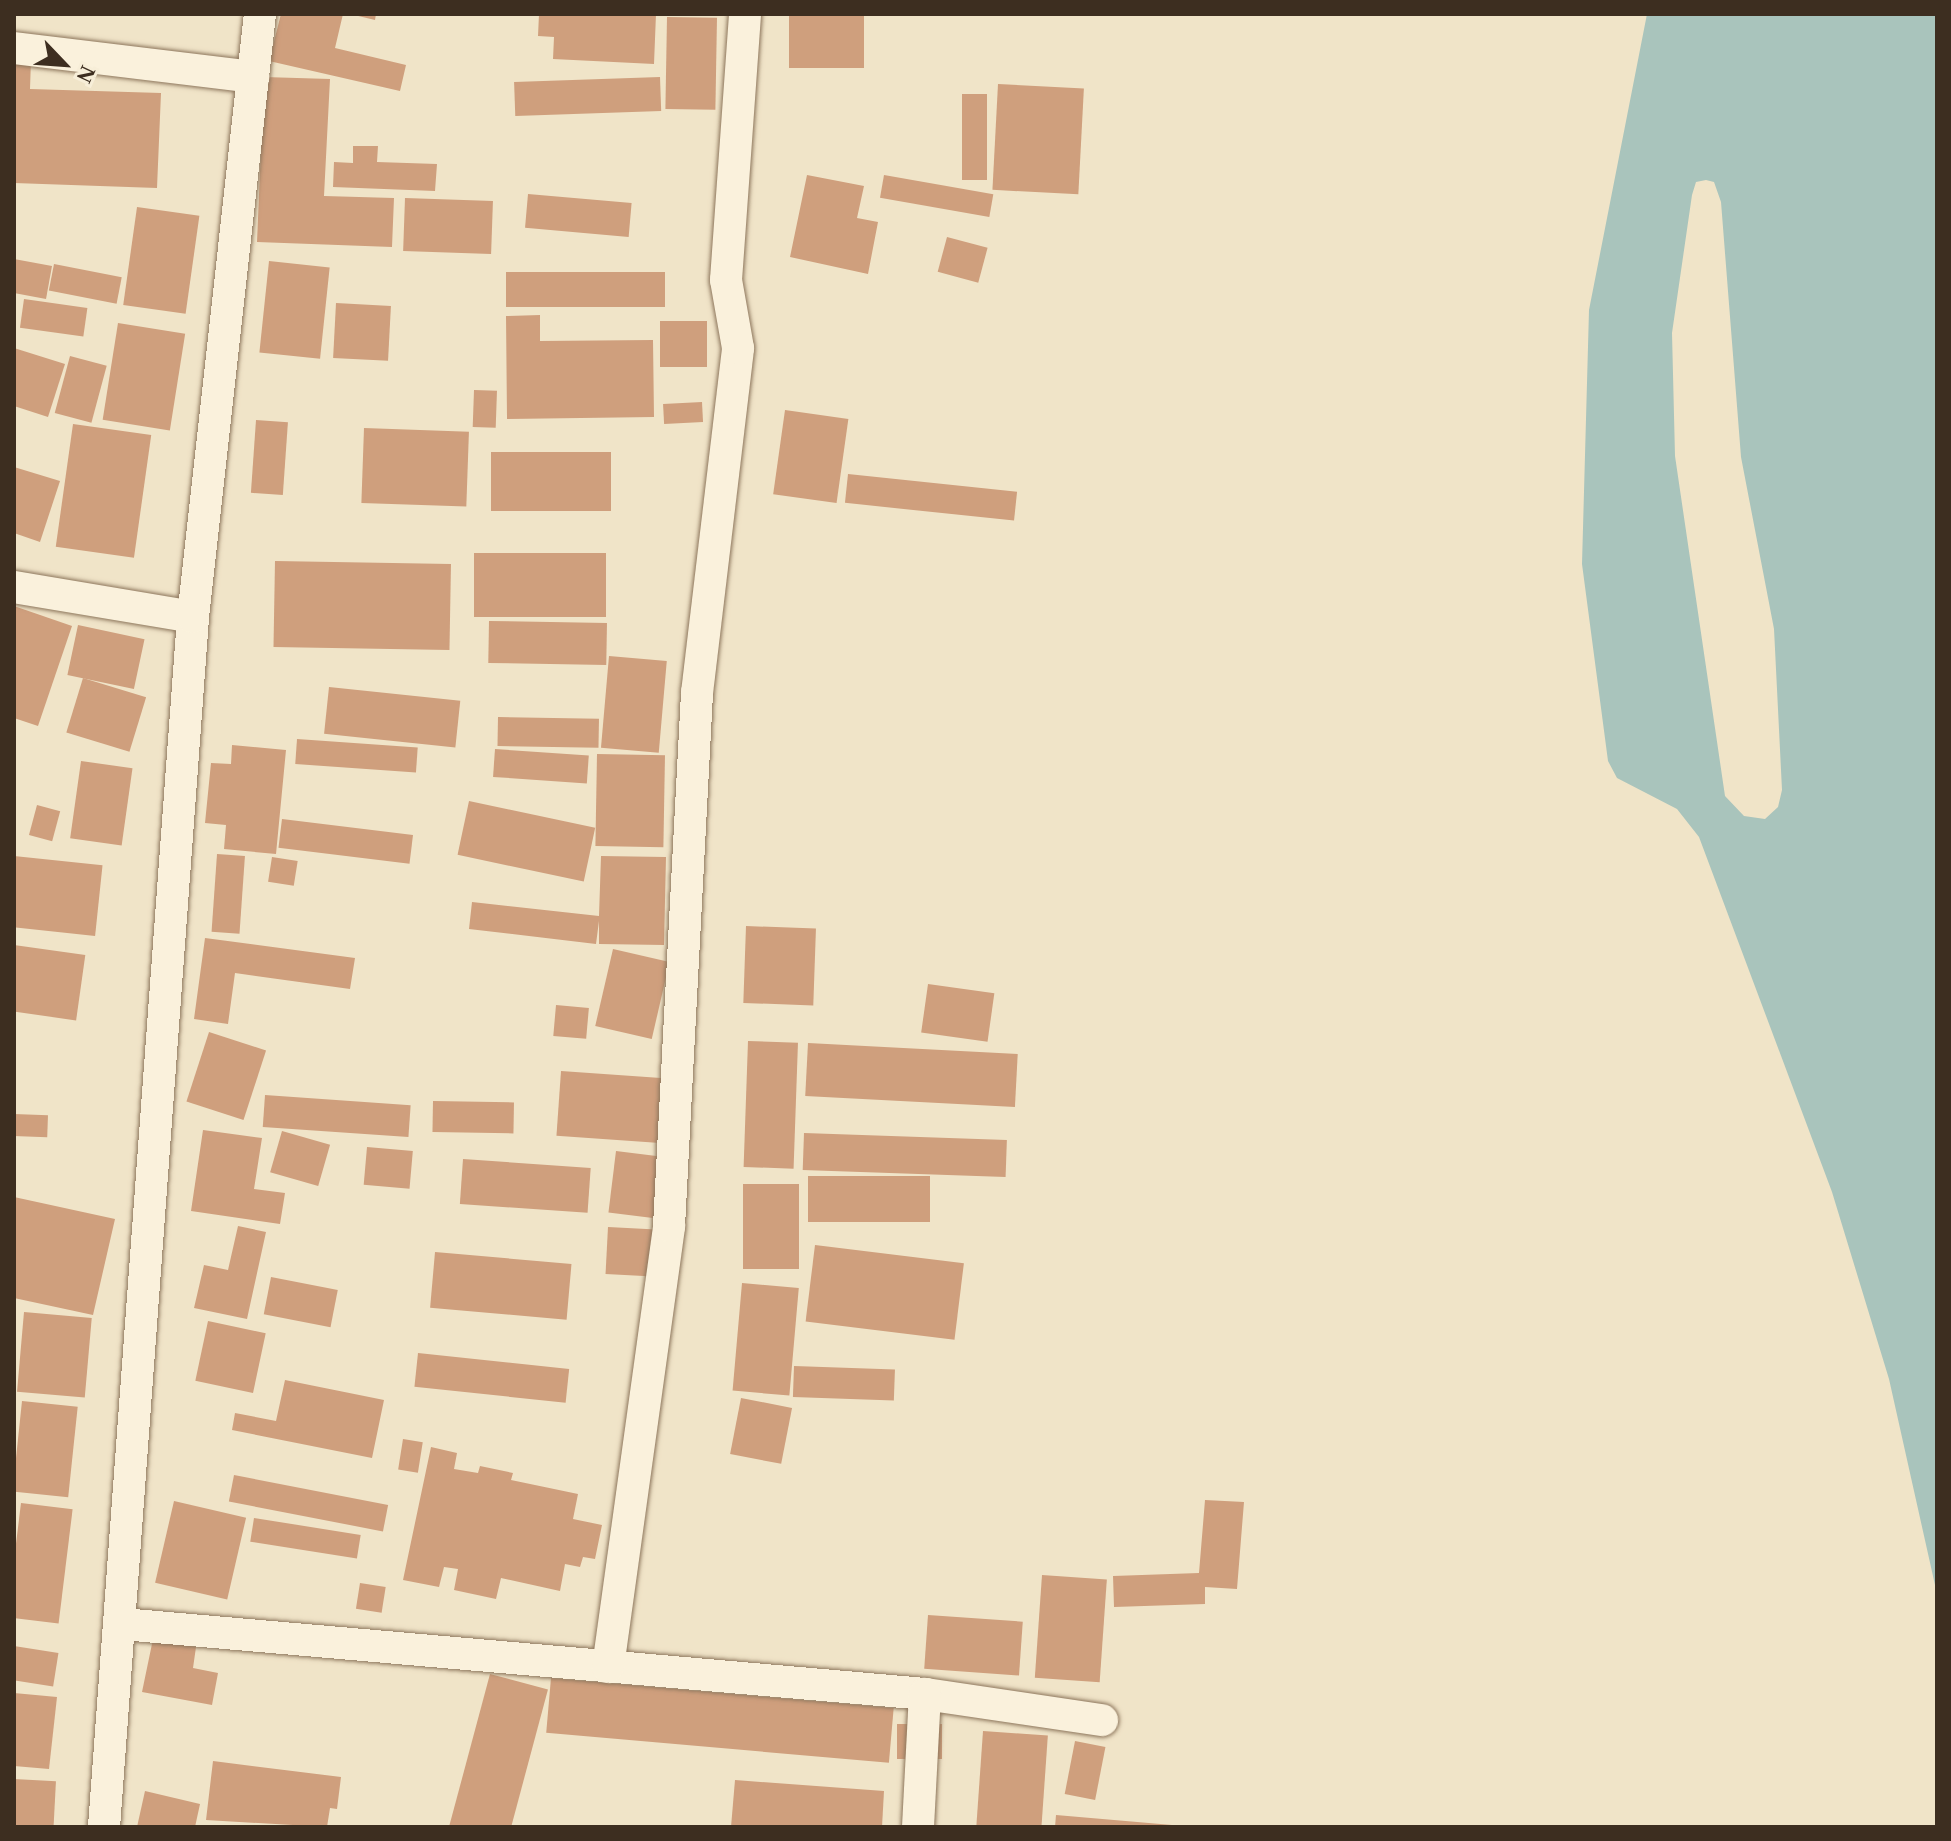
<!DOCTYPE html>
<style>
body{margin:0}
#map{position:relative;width:1951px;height:1841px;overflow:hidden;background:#f0e4c8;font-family:Georgia,serif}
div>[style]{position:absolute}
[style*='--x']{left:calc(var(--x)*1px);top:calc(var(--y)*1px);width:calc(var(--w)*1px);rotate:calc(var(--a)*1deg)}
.water>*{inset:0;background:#a9c4bc}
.building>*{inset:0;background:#cf9f7d;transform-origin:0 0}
.roads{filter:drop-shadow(0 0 2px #8d765c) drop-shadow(0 0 2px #8d765c)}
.minor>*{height:32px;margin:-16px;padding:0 16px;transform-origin:16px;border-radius:16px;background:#faf1dc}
span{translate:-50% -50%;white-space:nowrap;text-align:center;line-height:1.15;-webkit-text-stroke:7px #f7eed8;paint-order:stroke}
.frame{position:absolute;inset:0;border:16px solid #3d2e20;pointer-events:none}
.north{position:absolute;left:24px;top:24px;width:80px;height:80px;-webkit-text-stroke:6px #f7eed8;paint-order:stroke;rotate:115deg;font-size:22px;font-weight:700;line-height:32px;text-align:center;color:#3d2e20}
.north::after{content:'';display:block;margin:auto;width:28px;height:36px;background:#3d2e20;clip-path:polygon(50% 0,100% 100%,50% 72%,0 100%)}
</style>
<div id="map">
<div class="water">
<i style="clip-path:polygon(evenodd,1647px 14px,1937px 14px,1937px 1594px,1889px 1379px,1832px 1192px,1699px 837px,1677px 809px,1617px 778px,1608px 761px,1582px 564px,1589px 310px,1647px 14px,1706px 180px,1714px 182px,1721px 202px,1741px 457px,1774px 629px,1782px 790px,1778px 807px,1765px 819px,1744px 816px,1725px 796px,1675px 456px,1672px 333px,1692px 195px,1696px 182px,1706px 180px)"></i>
</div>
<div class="building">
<i style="clip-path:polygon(281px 14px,343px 14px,335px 48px,406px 65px,400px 91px,269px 61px)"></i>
<i style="clip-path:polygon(350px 14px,376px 14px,375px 20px)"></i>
<i style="clip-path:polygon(539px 14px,656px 14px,654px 64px,553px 59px,554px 37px,538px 36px)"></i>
<i style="left:789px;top:14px;width:75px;height:54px"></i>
<i style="left:667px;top:17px;width:50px;height:92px;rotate:1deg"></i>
<i style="clip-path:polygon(14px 59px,31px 59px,30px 89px,161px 93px,157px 188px,14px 183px)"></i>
<i style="clip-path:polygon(264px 77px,330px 79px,324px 196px,394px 198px,392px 247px,257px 242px)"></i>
<i style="left:660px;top:77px;width:34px;height:146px;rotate:88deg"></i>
<i style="left:998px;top:84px;width:86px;height:106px;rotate:3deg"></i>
<i style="left:962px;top:94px;width:25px;height:86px"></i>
<i style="clip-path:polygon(353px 146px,378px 146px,377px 162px,437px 164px,435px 191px,333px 187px,334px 162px,353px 163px)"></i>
<i style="clip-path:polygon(807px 175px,864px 186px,857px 218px,878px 222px,868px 274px,790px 257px)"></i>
<i style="left:884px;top:175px;width:111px;height:23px;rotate:10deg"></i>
<i style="left:528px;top:194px;width:104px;height:34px;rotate:5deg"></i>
<i style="left:405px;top:198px;width:88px;height:53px;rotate:2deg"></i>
<i style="left:137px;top:207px;width:63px;height:99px;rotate:8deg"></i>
<i style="left:947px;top:237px;width:42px;height:36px;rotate:15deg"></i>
<i style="clip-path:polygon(14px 259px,52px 266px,46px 299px,14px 293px)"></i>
<i style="left:269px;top:261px;width:61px;height:92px;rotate:6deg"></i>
<i style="left:54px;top:264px;width:69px;height:27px;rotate:11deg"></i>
<i style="left:506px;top:272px;width:159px;height:35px"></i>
<i style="left:24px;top:299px;width:64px;height:29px;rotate:8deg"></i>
<i style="left:336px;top:303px;width:55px;height:55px;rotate:3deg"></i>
<i style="clip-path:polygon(540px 315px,540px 341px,653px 340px,654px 417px,507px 419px,506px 316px)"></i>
<i style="left:707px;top:321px;width:46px;height:47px;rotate:90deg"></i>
<i style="left:118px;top:323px;width:68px;height:98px;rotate:9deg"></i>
<i style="clip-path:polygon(14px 348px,65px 364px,48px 417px,14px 406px)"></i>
<i style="left:70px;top:356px;width:38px;height:59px;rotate:15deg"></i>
<i style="left:474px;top:390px;width:23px;height:37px;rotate:2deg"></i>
<i style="left:702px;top:402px;width:20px;height:39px;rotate:87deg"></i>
<i style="left:785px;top:410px;width:64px;height:85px;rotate:8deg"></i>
<i style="left:256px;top:420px;width:32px;height:73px;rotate:4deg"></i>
<i style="left:73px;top:424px;width:79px;height:124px;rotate:8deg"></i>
<i style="left:364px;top:428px;width:105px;height:75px;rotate:2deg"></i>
<i style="left:491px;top:452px;width:120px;height:59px"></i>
<i style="clip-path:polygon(14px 467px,60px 481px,40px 542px,14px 533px)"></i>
<i style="left:848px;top:474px;width:170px;height:29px;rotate:6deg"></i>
<i style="left:474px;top:553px;width:132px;height:64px"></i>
<i style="left:275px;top:561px;width:176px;height:86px;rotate:1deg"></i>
<i style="clip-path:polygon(14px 606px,72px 626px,38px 726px,14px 718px)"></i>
<i style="left:489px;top:621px;width:118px;height:42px;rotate:1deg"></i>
<i style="left:78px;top:625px;width:68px;height:51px;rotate:12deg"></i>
<i style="left:609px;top:656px;width:58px;height:92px;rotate:5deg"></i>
<i style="left:83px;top:678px;width:66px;height:57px;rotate:17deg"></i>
<i style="left:329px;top:687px;width:132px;height:47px;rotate:6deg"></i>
<i style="left:498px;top:717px;width:101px;height:29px;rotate:1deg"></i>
<i style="left:297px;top:739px;width:121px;height:25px;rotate:4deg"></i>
<i style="clip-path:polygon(232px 745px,286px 750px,276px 854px,224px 849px,226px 825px,205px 823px,211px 763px,231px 764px)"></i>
<i style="left:495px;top:749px;width:94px;height:28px;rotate:4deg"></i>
<i style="left:597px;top:754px;width:68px;height:92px;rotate:1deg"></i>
<i style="left:81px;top:761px;width:52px;height:78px;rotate:8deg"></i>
<i style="left:469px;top:801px;width:129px;height:55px;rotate:12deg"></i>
<i style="left:37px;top:805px;width:24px;height:31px;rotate:15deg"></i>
<i style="left:282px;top:819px;width:132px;height:29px;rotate:7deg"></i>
<i style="left:217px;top:854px;width:28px;height:78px;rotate:4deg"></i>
<i style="left:14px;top:856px;width:89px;height:71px;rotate:6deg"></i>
<i style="clip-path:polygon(601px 856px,666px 857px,664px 945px,599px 944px,599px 921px,596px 944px,469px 929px,472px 902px,599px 916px)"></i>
<i style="left:272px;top:857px;width:26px;height:25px;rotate:9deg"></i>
<i style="left:746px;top:926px;width:70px;height:77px;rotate:2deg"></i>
<i style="clip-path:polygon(205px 938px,355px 958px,350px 989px,235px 973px,228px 1024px,194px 1019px)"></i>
<i style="left:14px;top:945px;width:72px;height:66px;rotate:8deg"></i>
<i style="left:613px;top:949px;width:58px;height:79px;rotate:13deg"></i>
<i style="left:928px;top:984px;width:67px;height:49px;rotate:8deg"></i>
<i style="left:556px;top:1005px;width:33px;height:31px;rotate:5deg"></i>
<i style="left:209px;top:1032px;width:60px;height:73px;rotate:18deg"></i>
<i style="left:748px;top:1041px;width:50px;height:126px;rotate:2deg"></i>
<i style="left:808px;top:1043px;width:210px;height:53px;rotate:3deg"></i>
<i style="left:561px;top:1071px;width:118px;height:65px;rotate:4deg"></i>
<i style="left:265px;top:1095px;width:146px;height:32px;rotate:4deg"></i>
<i style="left:433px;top:1101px;width:81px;height:31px;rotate:1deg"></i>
<i style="left:14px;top:1114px;width:34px;height:22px;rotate:2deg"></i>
<i style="clip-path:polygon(203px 1130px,262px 1138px,254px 1189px,285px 1193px,280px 1224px,191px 1211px)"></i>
<i style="left:282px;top:1131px;width:50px;height:43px;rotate:16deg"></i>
<i style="left:804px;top:1133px;width:203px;height:37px;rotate:2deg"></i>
<i style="left:367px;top:1147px;width:46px;height:38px;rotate:5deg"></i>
<i style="left:616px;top:1151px;width:69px;height:62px;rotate:7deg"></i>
<i style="left:463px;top:1159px;width:128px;height:45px;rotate:4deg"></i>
<i style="left:808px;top:1176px;width:122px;height:46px"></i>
<i style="left:743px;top:1184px;width:56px;height:85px"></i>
<i style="clip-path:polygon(14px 1197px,115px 1219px,93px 1315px,14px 1298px)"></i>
<i style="clip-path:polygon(238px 1226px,266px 1232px,247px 1319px,194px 1308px,204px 1265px,228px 1270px)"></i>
<i style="left:608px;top:1227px;width:67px;height:47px;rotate:3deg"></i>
<i style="left:815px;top:1245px;width:150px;height:77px;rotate:7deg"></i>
<i style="left:435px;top:1252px;width:137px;height:56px;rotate:5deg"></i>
<i style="left:271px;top:1277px;width:68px;height:38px;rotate:11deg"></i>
<i style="left:742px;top:1283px;width:57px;height:108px;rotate:5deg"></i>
<i style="left:24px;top:1312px;width:68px;height:80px;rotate:5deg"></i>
<i style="left:208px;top:1321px;width:59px;height:61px;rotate:12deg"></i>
<i style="left:418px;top:1353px;width:152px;height:34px;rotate:6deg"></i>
<i style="left:794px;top:1366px;width:101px;height:31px;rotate:2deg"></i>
<i style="clip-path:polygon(285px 1380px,384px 1400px,372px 1458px,232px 1430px,235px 1413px,276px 1421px)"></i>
<i style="left:741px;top:1398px;width:52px;height:57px;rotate:11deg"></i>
<i style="left:22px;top:1401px;width:56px;height:91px;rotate:6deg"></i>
<i style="left:403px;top:1439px;width:20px;height:31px;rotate:9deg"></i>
<i style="clip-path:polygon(431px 1447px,457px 1453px,454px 1469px,478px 1473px,480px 1466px,513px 1473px,511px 1480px,578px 1494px,573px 1519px,602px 1525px,595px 1559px,583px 1557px,580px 1567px,565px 1564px,560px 1591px,501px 1578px,496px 1599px,454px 1590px,458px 1569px,444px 1567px,439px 1587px,403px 1580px)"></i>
<i style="left:234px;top:1475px;width:157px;height:27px;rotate:11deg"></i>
<i style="clip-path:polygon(1205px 1500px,1244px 1502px,1237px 1589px,1205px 1587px,1205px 1604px,1114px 1607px,1113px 1576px,1199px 1573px)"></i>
<i style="left:174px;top:1501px;width:74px;height:84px;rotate:13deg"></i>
<i style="left:21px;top:1503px;width:52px;height:115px;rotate:7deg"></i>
<i style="left:254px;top:1518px;width:108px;height:24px;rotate:9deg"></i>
<i style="left:1042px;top:1575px;width:65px;height:103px;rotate:4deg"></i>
<i style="left:360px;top:1583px;width:26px;height:26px;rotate:9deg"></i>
<i style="left:928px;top:1615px;width:95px;height:54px;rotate:4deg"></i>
<i style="clip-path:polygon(153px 1639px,196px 1647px,193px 1668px,218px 1673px,212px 1705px,142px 1692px)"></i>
<i style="left:14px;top:1646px;width:45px;height:34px;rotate:9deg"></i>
<i style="left:490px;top:1674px;width:60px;height:159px;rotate:15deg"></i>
<i style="left:551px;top:1678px;width:344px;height:55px;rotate:5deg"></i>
<i style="clip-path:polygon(14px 1693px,57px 1697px,49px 1769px,14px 1766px)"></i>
<i style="left:897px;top:1724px;width:45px;height:35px"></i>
<i style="left:983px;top:1731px;width:65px;height:96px;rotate:4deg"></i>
<i style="left:1075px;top:1741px;width:31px;height:54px;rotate:11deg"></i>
<i style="clip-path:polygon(213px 1761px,341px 1777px,337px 1809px,330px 1808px,327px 1827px,206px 1820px)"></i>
<i style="left:14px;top:1779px;width:42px;height:48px;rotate:3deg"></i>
<i style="clip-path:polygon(735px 1780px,884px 1791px,882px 1827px,731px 1827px)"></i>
<i style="clip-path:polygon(145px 1791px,200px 1804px,195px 1827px,137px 1827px)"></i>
<i style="clip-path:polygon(1056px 1815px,1172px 1825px,1172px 1827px,1055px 1827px)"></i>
</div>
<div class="roads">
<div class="minor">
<i style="--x:14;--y:48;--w:241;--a:6.9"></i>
<i style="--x:14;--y:587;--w:181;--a:9.5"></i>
<i style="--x:122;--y:1624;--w:806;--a:4.98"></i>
<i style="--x:925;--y:1694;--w:179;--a:8.4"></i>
<i style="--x:608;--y:1667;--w:445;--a:-82.1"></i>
<i style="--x:669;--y:1226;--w:534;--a:-86.99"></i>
<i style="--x:697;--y:693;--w:347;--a:-83.2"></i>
<i style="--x:738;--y:348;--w:69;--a:-100"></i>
<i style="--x:726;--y:280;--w:267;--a:-85.9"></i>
<i style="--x:104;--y:1827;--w:1213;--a:-85.79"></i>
<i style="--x:193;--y:617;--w:607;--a:-83.66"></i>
<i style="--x:918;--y:1827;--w:133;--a:-87"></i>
</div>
</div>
<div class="frame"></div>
<div class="north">N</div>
</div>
